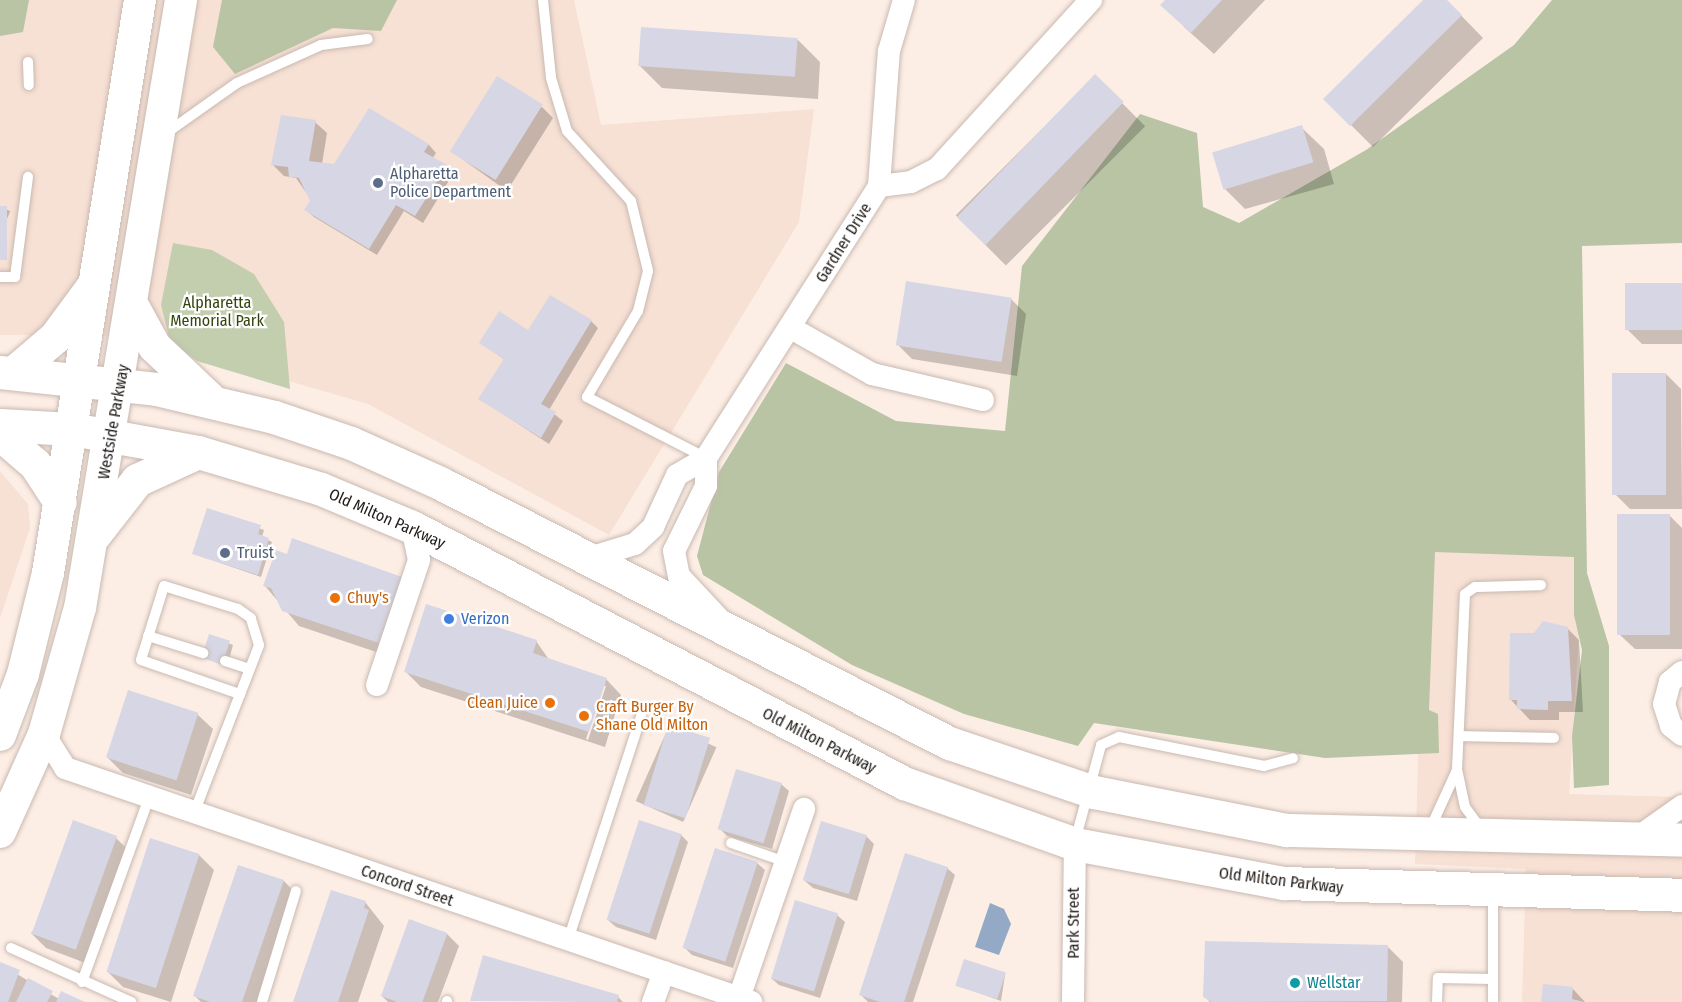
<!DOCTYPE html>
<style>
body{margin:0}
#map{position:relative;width:1682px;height:1002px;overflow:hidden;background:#fdeee5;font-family:"Fira Sans Condensed",sans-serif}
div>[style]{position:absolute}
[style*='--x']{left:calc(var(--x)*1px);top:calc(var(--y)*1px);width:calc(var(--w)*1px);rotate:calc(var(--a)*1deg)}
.built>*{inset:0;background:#f7e0d4}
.green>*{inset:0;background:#c2cead}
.forest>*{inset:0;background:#b9c4a4}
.water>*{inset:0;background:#94a9c5}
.shadow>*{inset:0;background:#0003;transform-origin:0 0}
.building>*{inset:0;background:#d6d6e5;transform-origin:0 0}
.roads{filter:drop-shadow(0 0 2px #c8b9b1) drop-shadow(0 0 2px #c8b9b1)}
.lane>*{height:10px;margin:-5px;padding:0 5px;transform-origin:5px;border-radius:5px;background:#fff}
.street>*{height:22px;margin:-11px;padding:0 11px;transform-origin:11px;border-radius:11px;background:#fff}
.secondary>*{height:32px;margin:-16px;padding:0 16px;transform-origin:16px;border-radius:16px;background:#fff}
.highway>*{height:33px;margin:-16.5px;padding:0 16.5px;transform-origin:16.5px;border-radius:16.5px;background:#fff}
.dots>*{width:16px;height:16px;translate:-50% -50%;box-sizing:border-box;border:3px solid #fff;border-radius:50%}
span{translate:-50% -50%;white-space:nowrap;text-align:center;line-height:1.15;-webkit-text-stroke:4.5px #fff;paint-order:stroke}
.service-label{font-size:16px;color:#4e5e75}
.left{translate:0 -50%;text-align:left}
.street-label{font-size:16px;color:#201b18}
.park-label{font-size:16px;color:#35430e}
.food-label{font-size:16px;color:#c56008}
.right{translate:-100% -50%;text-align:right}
.shop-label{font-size:16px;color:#366cbe}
.culture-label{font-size:16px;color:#0d838f}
</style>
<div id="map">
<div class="built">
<i style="clip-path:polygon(0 0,574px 0,601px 125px,814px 109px,799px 222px,609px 535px,368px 404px,133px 336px,0 335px)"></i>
<i style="clip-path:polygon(0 471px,28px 504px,30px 528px,0 618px)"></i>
<i style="clip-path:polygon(1424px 545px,1584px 553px,1569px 794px,1682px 797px,1682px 1002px,1522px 1002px,1526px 869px,1415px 864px)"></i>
</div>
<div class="green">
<i style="clip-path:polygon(173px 243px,212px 250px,254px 274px,284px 322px,290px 389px,197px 361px,170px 341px,161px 305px)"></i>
</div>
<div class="forest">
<i style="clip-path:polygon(0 0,29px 0,23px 32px,0 36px)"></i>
<i style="clip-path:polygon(222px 0,397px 0,381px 31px,333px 28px,235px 74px,213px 47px)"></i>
<i style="clip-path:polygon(1552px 0,1682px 0,1682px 243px,1582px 246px,1587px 573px,1609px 646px,1609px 785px,1574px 788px,1572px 736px,1582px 650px,1574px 615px,1574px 557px,1435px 552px,1429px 710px,1438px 714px,1439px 753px,1325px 758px,1094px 723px,1078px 746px,964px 714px,852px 665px,703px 575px,697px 556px,719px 472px,786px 363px,896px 421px,1005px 431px,1022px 266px,1140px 114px,1197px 133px,1203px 207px,1239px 223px,1366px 150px,1514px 45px)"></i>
</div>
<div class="water">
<i style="clip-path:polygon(990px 903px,1004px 909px,1011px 924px,999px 955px,975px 947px)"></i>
</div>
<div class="shadow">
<i style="clip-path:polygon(1167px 0,1265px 0,1214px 54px,1184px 27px)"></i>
<i style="clip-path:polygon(1425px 0,1446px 0,1483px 38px,1373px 147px,1325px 99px)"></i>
<i style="clip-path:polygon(798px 40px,820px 62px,818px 99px,662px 88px,640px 66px)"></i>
<i style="left:1095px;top:76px;width:71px;height:197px;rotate:45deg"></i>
<i style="clip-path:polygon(542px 107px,553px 118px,507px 191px,451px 151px)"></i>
<i style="clip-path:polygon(369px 110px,429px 145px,436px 153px,432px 159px,453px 174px,423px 223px,404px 211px,377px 255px,314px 217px,306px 210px,312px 201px,296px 178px,284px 176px,272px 164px,315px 122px,327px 133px,322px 164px,334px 165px)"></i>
<i style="clip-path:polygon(1301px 127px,1324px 149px,1334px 184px,1245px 209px,1223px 187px)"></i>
<i style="left:0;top:207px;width:11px;height:56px;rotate:22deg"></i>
<i style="clip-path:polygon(1682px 284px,1682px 344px,1642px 344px,1627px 329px)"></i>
<i style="clip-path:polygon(1011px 299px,1026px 314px,1017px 376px,912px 359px,897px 344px)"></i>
<i style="clip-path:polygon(591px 321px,598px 328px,549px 410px,563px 421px,549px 444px,480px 399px,505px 360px,481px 343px)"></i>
<i style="clip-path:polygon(1666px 374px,1681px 389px,1682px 509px,1630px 509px,1615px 494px)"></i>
<i style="clip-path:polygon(208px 510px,264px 530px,262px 537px,272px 542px,261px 577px,194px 554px)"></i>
<i style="clip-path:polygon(1669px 515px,1682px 528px,1682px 649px,1635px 649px,1619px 634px)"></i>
<i style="clip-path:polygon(265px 586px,417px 594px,394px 658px,299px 626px)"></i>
<i style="clip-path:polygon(1567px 628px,1579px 640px,1583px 712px,1559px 712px,1559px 720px,1530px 720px,1511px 700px,1535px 635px)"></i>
<i style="clip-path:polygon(210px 636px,233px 645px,227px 667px,203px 657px)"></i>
<i style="clip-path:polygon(evenodd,536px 641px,550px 661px,606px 679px,621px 695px,605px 747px,421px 687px,406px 672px,536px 641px,603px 686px,606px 686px,588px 740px,586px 739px,603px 686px)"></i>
<i style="clip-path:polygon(197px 714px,213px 729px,191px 795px,123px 773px,108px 758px)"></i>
<i style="left:669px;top:726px;width:52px;height:82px;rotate:24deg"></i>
<i style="clip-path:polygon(781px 784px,789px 791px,772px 849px,727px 836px,720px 829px)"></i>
<i style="clip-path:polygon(681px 835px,688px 842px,656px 940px,616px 927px,608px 920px)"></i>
<i style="clip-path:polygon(866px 836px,874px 844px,857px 901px,813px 888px,805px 881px)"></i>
<i style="clip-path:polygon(116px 838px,131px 853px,88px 964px,46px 948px,31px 933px)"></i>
<i style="clip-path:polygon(199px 855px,214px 870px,171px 1002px,123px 987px,108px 972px)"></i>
<i style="clip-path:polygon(757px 863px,765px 870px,733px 968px,692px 955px,684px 947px)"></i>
<i style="clip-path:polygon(239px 867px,284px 881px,299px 897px,263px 1002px,201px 1002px,195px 996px)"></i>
<i style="clip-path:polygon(947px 868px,955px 875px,913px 1002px,868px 1002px,861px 995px)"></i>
<i style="clip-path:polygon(365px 902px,384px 926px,358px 1002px,295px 1002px)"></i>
<i style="clip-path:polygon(837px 915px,845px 922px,820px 998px,779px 985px,771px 978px)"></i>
<i style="clip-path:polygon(447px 934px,459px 946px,438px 1002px,388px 1002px,382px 996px)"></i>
<i style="clip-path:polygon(1388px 947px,1403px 962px,1402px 1002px,1210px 1002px,1205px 997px)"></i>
<i style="clip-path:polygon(0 964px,59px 999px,81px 1002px,0 1002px)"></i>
<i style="clip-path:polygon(1005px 975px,1001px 1001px,957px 985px)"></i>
<i style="clip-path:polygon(1573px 989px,1585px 1002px,1542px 1002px)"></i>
<i style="clip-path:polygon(618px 997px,623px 1002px,471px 1000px)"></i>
</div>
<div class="building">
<i style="clip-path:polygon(1165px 0,1222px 0,1191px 33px,1160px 5px)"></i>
<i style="clip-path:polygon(1423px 0,1447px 0,1462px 15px,1350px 126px,1323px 99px)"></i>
<i style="left:641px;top:27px;width:157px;height:39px;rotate:4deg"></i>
<i style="left:1095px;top:74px;width:40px;height:199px;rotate:44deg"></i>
<i style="left:497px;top:76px;width:54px;height:89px;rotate:32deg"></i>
<i style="clip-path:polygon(369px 108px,429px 144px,424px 152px,447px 165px,415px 216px,396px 205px,369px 249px,304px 210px,310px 201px,299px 178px,289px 177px,288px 167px,271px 165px,281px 115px,316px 120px,309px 161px,334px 164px)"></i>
<i style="left:1302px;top:125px;width:39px;height:94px;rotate:73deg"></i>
<i style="left:0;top:206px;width:7px;height:54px"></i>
<i style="left:906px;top:281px;width:107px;height:65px;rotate:9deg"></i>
<i style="left:1625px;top:283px;width:57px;height:47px"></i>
<i style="clip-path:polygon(550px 295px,592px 320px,541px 404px,556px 412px,541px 438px,478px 399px,504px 359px,479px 343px,499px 311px,528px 330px)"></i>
<i style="left:1612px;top:373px;width:54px;height:122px"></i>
<i style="clip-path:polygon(207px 508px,261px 525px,258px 534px,269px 538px,258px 575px,192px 554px)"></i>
<i style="left:1617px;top:514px;width:53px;height:121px"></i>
<i style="clip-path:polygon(292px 538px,402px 577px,379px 643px,282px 611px,271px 588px,263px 586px,276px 550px,287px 554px)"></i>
<i style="clip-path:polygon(426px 604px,537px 640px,533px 653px,607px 678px,589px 732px,404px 672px)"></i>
<i style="clip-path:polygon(1543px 621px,1568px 627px,1572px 701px,1548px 701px,1548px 710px,1517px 709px,1517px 700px,1509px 700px,1510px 633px,1534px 633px)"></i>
<i style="left:209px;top:634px;width:22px;height:25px;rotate:18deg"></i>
<i style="left:128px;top:690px;width:74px;height:71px;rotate:18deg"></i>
<i style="left:668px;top:725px;width:44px;height:84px;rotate:17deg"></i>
<i style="left:736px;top:769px;width:48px;height:63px;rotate:17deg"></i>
<i style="left:73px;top:820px;width:47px;height:121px;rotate:20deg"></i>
<i style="left:639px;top:820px;width:45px;height:105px;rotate:18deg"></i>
<i style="left:821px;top:821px;width:48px;height:62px;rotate:17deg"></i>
<i style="left:150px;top:838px;width:52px;height:141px;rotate:18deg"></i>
<i style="left:715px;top:848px;width:45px;height:105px;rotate:18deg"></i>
<i style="clip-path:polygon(905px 853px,948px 867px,904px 1002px,880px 1002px,859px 995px)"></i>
<i style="clip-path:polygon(238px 865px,284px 880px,242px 1002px,210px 1002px,193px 996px)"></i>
<i style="clip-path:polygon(331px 890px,366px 901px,364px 908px,369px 910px,338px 1002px,293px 1002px)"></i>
<i style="left:795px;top:900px;width:45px;height:82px;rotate:17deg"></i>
<i style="left:409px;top:919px;width:41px;height:82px;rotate:20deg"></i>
<i style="clip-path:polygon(1205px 941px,1388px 945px,1387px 1001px,1212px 1002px,1203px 997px)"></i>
<i style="clip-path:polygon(483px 955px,619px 995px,617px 1002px,470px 1001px)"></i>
<i style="left:964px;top:959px;width:44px;height:28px;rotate:18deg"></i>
<i style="clip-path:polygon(0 962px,20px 970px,8px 1002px,0 1002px)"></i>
<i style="clip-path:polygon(28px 978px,53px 991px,47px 1002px,16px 1002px)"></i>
<i style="clip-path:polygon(1543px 984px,1573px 987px,1572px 999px,1584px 1002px,1541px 1002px)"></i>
<i style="clip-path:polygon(61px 991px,85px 1002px,56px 1002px)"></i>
</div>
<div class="roads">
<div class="lane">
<i style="--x:543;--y:0;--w:78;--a:84.1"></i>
<i style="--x:551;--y:78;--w:55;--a:73.2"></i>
<i style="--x:567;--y:131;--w:95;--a:47.6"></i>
<i style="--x:631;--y:201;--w:72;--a:76.3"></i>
<i style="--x:648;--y:271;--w:41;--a:104"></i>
<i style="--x:638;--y:311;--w:100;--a:120.7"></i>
<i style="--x:587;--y:397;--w:134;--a:27.1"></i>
<i style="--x:28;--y:62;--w:23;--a:88"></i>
<i style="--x:165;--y:134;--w:88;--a:-35.3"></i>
<i style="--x:237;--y:83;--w:92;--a:-24.3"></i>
<i style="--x:321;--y:45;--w:47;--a:-7.3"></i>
<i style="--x:0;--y:277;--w:15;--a:0"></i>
<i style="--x:15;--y:277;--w:101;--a:-82.6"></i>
<i style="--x:148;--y:636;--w:58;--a:17.2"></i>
<i style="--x:225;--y:661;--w:26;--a:18"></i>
<i style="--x:1460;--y:736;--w:94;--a:1.2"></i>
<i style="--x:194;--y:813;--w:180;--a:-68.8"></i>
<i style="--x:259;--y:645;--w:28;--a:-107"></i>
<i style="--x:251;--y:618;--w:16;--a:-145"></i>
<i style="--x:238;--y:609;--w:77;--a:-162.7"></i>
<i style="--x:164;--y:586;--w:77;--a:107.3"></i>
<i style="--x:141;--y:660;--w:105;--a:19"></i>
<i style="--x:1430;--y:829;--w:65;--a:-65.4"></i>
<i style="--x:1481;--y:829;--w:27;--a:-126"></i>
<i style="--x:1465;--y:807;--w:39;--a:-102"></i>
<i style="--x:1457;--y:769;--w:175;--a:-87.4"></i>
<i style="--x:1465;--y:594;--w:12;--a:-35"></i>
<i style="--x:1475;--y:587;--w:66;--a:-1.7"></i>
<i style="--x:1075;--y:841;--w:99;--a:-74.8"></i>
<i style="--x:1101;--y:745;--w:20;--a:-24"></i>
<i style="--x:1119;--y:737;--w:148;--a:11.3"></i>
<i style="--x:1264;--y:766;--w:30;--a:-15"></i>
<i style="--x:731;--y:843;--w:58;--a:19.1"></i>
<i style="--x:1493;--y:893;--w:109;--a:90"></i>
<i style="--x:568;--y:940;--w:236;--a:-71.9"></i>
<i style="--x:11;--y:948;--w:132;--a:24.2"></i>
<i style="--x:82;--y:982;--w:196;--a:-70"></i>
<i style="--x:262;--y:1002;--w:116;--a:-73"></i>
<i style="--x:447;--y:1002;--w:1;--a:-90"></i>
<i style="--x:1437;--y:1002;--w:24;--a:-88"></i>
<i style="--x:1438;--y:978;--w:55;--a:1"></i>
</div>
<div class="street">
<i style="--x:879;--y:186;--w:32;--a:-7"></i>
<i style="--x:911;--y:182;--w:29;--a:-27"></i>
<i style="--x:937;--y:169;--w:229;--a:-47.7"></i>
<i style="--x:791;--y:328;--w:93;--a:29.6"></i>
<i style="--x:872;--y:374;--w:114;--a:13.2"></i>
<i style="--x:706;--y:458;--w:28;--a:90"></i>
<i style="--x:706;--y:486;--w:72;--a:116.2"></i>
<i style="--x:674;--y:551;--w:25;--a:79"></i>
<i style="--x:679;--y:576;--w:62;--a:47"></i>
<i style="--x:586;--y:559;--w:51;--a:-17"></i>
<i style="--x:635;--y:544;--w:25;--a:-43"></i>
<i style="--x:653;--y:527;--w:57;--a:-65.2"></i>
<i style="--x:677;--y:475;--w:34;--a:-30"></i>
<i style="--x:706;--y:458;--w:322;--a:-57.5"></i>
<i style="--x:879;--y:186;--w:135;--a:-85.8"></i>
<i style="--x:889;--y:51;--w:53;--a:-73.6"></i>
<i style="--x:1682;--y:672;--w:16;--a:140"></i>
<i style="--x:1670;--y:682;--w:23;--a:105"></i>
<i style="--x:1664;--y:704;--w:23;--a:72"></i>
<i style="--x:1671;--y:726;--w:14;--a:39"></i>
<i style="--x:377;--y:685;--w:132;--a:-71.4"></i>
<i style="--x:419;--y:560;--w:34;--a:-102"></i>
<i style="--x:44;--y:734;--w:40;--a:58"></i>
<i style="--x:65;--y:768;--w:725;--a:18.83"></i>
<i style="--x:1637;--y:838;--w:55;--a:-35.4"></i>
<i style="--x:739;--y:998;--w:200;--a:-71"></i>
<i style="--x:653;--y:1002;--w:32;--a:-70"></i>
<i style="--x:1073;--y:1002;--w:158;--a:-89.3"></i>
</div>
<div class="secondary">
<i style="--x:0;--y:735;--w:65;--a:-69.3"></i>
<i style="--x:23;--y:674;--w:104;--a:-76.1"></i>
<i style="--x:48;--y:573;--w:580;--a:-80.88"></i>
<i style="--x:0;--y:832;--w:107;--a:-65.8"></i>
<i style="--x:44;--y:734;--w:131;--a:-74.1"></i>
<i style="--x:80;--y:608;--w:616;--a:-80.57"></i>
</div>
<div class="highway">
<i style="--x:134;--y:309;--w:42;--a:61.6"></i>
<i style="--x:154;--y:346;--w:77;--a:43.4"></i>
<i style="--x:0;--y:372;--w:157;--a:6.2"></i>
<i style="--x:156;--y:389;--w:121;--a:13.3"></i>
<i style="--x:274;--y:417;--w:81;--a:18.7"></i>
<i style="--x:351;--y:443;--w:98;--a:24.2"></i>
<i style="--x:440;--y:483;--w:572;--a:27.06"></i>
<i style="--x:949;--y:743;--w:153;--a:18.7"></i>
<i style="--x:1094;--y:792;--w:196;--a:11.2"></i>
<i style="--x:1286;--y:830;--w:396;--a:1.4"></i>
<i style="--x:14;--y:372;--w:54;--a:-40.5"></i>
<i style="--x:55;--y:337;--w:62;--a:-53.5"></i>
<i style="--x:0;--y:425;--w:72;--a:3.2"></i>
<i style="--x:72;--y:429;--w:128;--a:10.3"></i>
<i style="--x:198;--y:452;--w:128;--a:16.7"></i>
<i style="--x:321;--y:489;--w:99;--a:22.7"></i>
<i style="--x:412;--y:527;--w:555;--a:27.49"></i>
<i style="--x:904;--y:783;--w:182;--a:19.6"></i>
<i style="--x:1075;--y:844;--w:213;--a:10.6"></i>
<i style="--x:1284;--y:883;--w:398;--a:1.7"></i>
<i style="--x:0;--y:434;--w:46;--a:40.6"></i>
<i style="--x:35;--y:464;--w:45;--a:56.7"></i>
<i style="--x:94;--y:535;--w:70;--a:-52"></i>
<i style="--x:137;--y:480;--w:67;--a:-24.7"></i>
</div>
</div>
<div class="dots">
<i style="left:378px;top:183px;background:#5c6f8a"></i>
<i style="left:225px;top:553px;background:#5c6f8a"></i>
<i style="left:335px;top:598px;background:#e8710a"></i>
<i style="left:449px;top:619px;background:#3f7fe0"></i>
<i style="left:550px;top:703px;background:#e8710a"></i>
<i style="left:584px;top:716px;background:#e8710a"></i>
<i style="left:1295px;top:983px;background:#0f9aa8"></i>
</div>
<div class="service-label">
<span class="left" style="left:390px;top:183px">Alpharetta<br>Police Department</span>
<span class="left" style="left:237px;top:553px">Truist</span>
</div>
<div class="street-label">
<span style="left:844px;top:243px;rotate:-58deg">Gardner Drive</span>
<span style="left:114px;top:422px;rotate:-80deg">Westside Parkway</span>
<span style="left:387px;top:519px;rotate:24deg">Old Milton Parkway</span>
<span style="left:819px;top:741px;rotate:27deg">Old Milton Parkway</span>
<span style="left:1281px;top:881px;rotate:7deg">Old Milton Parkway</span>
<span style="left:407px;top:886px;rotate:19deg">Concord Street</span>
<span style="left:1074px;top:923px;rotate:-90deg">Park Street</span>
</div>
<div class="park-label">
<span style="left:217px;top:312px">Alpharetta<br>Memorial Park</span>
</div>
<div class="food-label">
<span class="left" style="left:347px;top:598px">Chuy's</span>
<span class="right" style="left:538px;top:703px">Clean Juice</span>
<span class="left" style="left:596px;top:716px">Craft Burger By<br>Shane Old Milton</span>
</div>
<div class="shop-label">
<span class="left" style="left:461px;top:619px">Verizon</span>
</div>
<div class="culture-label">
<span class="left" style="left:1307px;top:983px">Wellstar</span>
</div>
</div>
